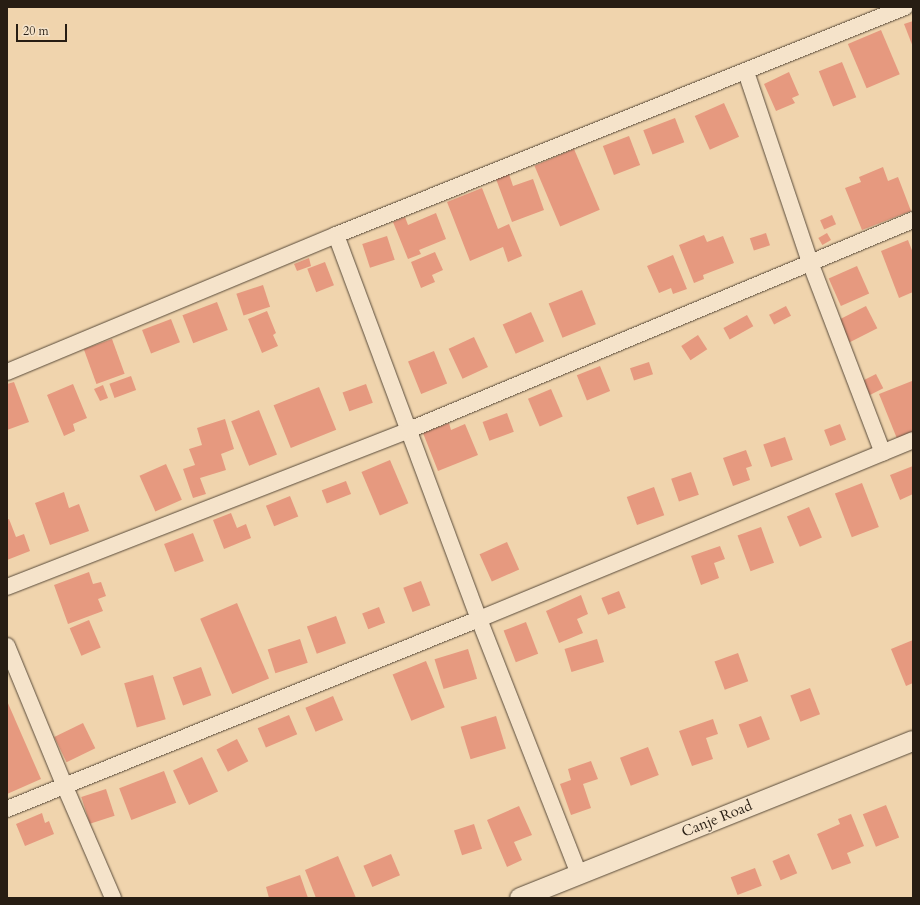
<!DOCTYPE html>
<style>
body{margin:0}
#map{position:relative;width:920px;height:905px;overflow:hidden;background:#f0d4ad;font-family:Cardo,serif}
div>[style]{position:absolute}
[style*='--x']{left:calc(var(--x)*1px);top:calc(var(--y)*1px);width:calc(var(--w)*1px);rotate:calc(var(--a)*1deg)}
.building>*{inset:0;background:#e6997f;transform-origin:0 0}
.roads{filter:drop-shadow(0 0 1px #594b3a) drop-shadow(0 0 1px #594b3a)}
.minor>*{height:16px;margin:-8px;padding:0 8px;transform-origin:8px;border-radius:8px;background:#f5e3ca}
.tertiary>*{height:20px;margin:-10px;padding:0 10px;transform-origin:10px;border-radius:10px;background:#f5e3ca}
span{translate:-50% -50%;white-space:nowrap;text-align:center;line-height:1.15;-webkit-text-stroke:3px #f5e3ca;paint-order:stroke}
.street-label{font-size:15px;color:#271d13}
.frame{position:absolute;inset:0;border:8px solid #271d13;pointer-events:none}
.scale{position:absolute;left:16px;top:24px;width:51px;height:18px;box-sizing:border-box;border:2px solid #271d13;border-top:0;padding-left:5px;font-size:12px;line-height:14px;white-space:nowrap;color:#271d13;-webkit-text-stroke:3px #f5e3ca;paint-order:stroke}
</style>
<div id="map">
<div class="building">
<i style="clip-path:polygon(913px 21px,913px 47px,904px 24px)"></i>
<i style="left:881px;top:30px;width:48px;height:36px;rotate:67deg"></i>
<i style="left:842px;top:62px;width:38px;height:25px;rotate:68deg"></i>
<i style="clip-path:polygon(789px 72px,799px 95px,792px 98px,795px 103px,776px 111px,764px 84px)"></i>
<i style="left:724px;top:103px;width:37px;height:32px;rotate:66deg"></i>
<i style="left:675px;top:118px;width:26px;height:34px;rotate:69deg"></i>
<i style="left:629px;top:136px;width:31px;height:28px;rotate:69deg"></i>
<i style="left:574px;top:149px;width:66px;height:43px;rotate:67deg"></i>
<i style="clip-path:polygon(883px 167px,888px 181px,898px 177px,911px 211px,862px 230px,845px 188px,861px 182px,859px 177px)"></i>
<i style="clip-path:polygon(509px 174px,513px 186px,533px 179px,544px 210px,512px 222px,496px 179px)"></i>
<i style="clip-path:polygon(482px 188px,498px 229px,509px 224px,522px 256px,508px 262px,503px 247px,470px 261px,447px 202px)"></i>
<i style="clip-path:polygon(436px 213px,446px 239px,419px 250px,421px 254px,408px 259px,393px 222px,405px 217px,408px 225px)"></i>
<i style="left:832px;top:215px;width:10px;height:13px;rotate:66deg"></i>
<i style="left:766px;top:233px;width:13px;height:17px;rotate:72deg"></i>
<i style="left:827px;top:233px;width:8px;height:10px;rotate:60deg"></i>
<i style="clip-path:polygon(704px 235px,707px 242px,723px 236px,734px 263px,703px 275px,704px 279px,694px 283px,679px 245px)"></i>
<i style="left:387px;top:236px;width:25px;height:26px;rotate:72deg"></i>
<i style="clip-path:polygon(908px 240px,913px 253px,913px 292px,899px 298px,881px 251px)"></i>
<i style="clip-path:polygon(435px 252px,443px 270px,432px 275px,435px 282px,421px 288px,411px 262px)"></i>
<i style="clip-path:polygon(673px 255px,687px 289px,673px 294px,671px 288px,659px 293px,647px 266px)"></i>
<i style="clip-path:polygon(309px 258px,311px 266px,297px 271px,294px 264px)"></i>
<i style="left:325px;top:262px;width:25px;height:19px;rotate:69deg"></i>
<i style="left:857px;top:266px;width:30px;height:31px;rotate:66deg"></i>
<i style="left:263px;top:285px;width:23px;height:28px;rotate:72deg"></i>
<i style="left:582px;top:290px;width:37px;height:36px;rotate:68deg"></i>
<i style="left:217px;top:302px;width:30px;height:37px;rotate:69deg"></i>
<i style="left:786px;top:306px;width:11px;height:19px;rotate:63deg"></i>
<i style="left:866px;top:306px;width:25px;height:31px;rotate:63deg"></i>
<i style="clip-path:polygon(267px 311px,276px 333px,273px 335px,278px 346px,262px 353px,248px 319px)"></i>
<i style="left:531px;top:312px;width:32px;height:31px;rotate:66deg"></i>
<i style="left:747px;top:315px;width:13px;height:27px;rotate:61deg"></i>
<i style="left:171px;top:319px;width:25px;height:31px;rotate:69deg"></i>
<i style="left:698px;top:335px;width:17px;height:20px;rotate:57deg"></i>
<i style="left:474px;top:337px;width:33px;height:28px;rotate:65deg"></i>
<i style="left:112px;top:339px;width:37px;height:30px;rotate:70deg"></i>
<i style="left:434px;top:351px;width:35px;height:28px;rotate:68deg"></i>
<i style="left:649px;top:362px;width:13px;height:20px;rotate:72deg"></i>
<i style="left:600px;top:366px;width:27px;height:25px;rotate:68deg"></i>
<i style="left:876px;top:374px;width:16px;height:15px;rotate:63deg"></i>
<i style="left:131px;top:376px;width:15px;height:23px;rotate:70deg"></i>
<i style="clip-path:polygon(912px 381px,913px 435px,898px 441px,879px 394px)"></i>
<i style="clip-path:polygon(14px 382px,29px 422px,7px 430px,7px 384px)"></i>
<i style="clip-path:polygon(73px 384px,87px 418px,73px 424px,75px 431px,64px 436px,47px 395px)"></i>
<i style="left:366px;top:384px;width:20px;height:25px;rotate:70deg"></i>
<i style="clip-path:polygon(103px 385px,108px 398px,100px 401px,94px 389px)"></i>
<i style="left:319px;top:387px;width:46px;height:49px;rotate:68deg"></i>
<i style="left:551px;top:389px;width:30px;height:25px;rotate:67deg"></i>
<i style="left:259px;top:410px;width:48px;height:30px;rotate:68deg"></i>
<i style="left:507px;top:413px;width:20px;height:26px;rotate:70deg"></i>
<i style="clip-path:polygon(225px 419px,234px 449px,221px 454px,226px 470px,200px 478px,206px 494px,193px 498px,183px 469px,195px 465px,189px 449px,202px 445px,197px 428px)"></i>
<i style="clip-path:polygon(449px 423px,451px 430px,465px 424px,478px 455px,438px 471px,423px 433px)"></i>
<i style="left:840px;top:424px;width:17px;height:17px;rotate:69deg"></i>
<i style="left:785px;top:437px;width:24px;height:23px;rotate:71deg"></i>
<i style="clip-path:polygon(746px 450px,752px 466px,746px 468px,750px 480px,733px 486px,723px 458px)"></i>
<i style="left:390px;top:460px;width:47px;height:31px;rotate:67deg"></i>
<i style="left:166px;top:464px;width:39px;height:29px;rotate:66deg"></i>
<i style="clip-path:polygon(913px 466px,913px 494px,900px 500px,890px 475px)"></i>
<i style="left:691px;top:472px;width:24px;height:21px;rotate:71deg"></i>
<i style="left:346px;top:481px;width:14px;height:26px;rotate:69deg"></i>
<i style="left:862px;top:483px;width:47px;height:29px;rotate:69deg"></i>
<i style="left:654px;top:487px;width:30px;height:29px;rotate:70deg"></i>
<i style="clip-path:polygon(64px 492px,69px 508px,79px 504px,89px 531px,50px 545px,35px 503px)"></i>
<i style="left:290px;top:496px;width:22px;height:26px;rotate:68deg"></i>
<i style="left:809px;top:507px;width:33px;height:24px;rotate:67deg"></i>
<i style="clip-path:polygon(231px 513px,237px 528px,246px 524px,251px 538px,224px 549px,213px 520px)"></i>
<i style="clip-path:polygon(9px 519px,16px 537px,24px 534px,30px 551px,7px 560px,7px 520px)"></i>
<i style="left:761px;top:527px;width:38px;height:25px;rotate:70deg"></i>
<i style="left:193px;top:533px;width:30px;height:31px;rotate:69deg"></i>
<i style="left:507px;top:542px;width:30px;height:30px;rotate:66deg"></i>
<i style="clip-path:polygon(720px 546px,725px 559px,714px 563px,719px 578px,701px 585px,691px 556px)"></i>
<i style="clip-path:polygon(89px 572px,93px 584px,101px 582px,106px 596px,98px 599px,103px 611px,68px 624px,54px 585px)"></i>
<i style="left:421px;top:581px;width:26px;height:19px;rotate:69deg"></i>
<i style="left:619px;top:591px;width:18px;height:19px;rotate:68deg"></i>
<i style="clip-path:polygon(581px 595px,588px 614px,577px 619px,583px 633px,559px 643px,546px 611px)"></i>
<i style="left:237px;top:603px;width:82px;height:40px;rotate:67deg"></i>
<i style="left:379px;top:607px;width:17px;height:18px;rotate:69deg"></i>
<i style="left:336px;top:616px;width:29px;height:31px;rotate:70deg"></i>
<i style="left:89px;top:620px;width:30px;height:21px;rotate:67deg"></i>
<i style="left:526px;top:622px;width:34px;height:24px;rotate:69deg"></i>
<i style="left:300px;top:639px;width:25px;height:34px;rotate:72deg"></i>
<i style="left:597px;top:639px;width:24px;height:34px;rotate:73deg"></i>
<i style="clip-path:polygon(913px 640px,913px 683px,906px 686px,891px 649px)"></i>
<i style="left:468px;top:649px;width:31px;height:35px;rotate:73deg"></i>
<i style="left:738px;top:653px;width:30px;height:25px;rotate:70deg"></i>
<i style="left:426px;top:661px;width:50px;height:36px;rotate:68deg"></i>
<i style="left:201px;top:667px;width:30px;height:30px;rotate:70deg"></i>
<i style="left:153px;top:675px;width:46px;height:30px;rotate:74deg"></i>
<i style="left:810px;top:688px;width:28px;height:21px;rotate:69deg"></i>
<i style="left:333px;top:696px;width:26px;height:30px;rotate:67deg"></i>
<i style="clip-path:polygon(7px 701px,41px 779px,7px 794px)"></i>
<i style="left:289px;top:715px;width:21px;height:34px;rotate:67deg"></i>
<i style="left:496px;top:716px;width:34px;height:37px;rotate:73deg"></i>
<i style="left:761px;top:716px;width:25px;height:24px;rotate:69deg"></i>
<i style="clip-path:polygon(713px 719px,718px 734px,706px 738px,713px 759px,692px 766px,679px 731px)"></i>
<i style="left:83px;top:723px;width:28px;height:32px;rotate:64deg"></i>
<i style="left:237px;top:739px;width:25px;height:23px;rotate:63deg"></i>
<i style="left:648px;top:747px;width:30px;height:30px;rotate:69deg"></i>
<i style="left:202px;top:757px;width:38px;height:32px;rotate:65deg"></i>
<i style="clip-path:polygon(591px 761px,598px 779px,583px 784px,591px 808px,571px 815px,560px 784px,571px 780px,568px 769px)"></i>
<i style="left:164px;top:771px;width:34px;height:48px;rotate:69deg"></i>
<i style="left:106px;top:789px;width:28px;height:26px;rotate:72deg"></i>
<i style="left:886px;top:805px;width:35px;height:25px;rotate:68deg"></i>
<i style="clip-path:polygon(519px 806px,532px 835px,514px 842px,522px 860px,507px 867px,487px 820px)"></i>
<i style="clip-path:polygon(42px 813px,45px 823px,49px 821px,54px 834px,25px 846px,16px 824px)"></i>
<i style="clip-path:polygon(851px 814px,864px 846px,847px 853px,851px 863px,832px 870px,817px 834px,840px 824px,838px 819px)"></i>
<i style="left:474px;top:824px;width:26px;height:21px;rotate:72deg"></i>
<i style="left:391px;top:854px;width:23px;height:30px;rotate:67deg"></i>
<i style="left:789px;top:854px;width:21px;height:18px;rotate:67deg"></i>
<i style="clip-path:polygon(338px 856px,356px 898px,316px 898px,305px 870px)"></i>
<i style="left:755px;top:868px;width:19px;height:26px;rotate:69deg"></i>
<i style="clip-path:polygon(300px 875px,308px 898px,269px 898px,266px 887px)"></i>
</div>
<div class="roads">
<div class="minor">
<i style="--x:746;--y:72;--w:200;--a:71.4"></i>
<i style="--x:810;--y:262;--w:204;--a:69.1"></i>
<i style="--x:336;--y:235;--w:410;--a:69.6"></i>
<i style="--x:479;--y:619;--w:274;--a:68.6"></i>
<i style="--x:7;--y:372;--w:356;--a:-22.6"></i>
<i style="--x:336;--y:235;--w:613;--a:-21.84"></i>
<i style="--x:7;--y:587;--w:432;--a:-21.3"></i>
<i style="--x:409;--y:430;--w:546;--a:-22.62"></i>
<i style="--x:7;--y:646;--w:152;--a:67.6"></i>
<i style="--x:65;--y:787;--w:121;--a:66.6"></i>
<i style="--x:7;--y:809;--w:509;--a:-21.93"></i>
<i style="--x:479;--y:619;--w:469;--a:-22.4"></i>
</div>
<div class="tertiary">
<i style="--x:520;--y:898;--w:423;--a:-21.8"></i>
</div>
</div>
<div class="street-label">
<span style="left:717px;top:819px;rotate:-22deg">Canje Road</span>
</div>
<div class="frame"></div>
<div class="scale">20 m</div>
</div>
